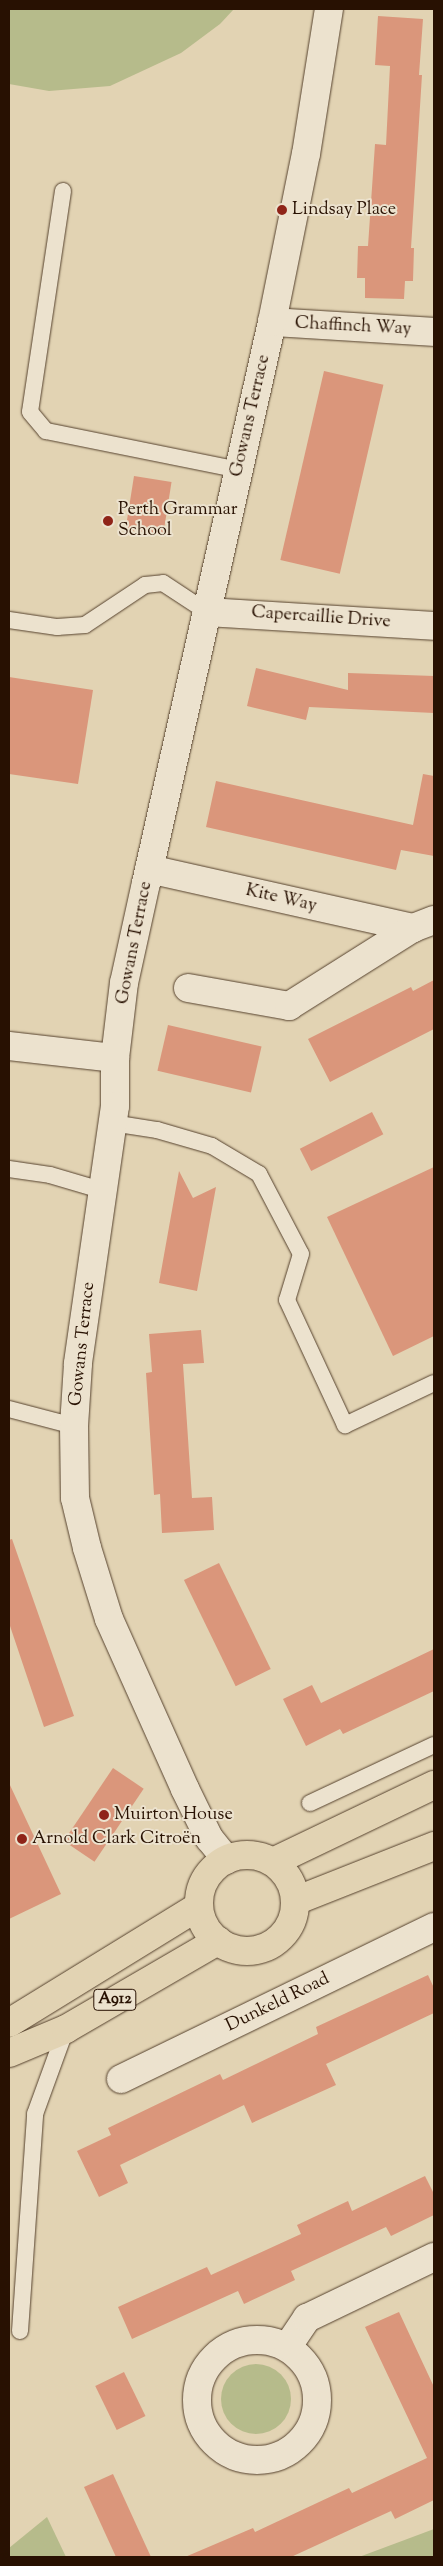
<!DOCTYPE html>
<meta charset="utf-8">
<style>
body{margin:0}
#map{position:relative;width:443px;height:2566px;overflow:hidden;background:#e2d3b3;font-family:"Sorts Mill Goudy",serif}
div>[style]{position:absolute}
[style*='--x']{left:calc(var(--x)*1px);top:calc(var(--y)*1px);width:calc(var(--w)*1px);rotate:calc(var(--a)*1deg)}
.green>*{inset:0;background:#b6bb8b}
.round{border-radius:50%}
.building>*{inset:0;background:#da967b;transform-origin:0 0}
.roads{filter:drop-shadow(0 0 1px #56422e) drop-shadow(0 0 1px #56422e)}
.service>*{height:16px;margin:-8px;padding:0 8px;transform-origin:8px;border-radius:8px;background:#ece2ce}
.minor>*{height:28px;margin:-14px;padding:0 14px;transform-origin:14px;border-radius:14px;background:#ece2ce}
.minor>.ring{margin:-14px;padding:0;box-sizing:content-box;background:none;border:28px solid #ece2ce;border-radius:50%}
.tertiary>*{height:28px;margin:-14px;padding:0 14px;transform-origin:14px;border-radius:14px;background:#ece2ce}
.primary>*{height:28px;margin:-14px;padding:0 14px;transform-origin:14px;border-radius:14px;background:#e2d3b3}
.primary>.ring{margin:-14px;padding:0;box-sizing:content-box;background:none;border:28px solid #e2d3b3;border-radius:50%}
.dots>*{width:14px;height:14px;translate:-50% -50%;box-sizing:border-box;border:2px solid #ece2ce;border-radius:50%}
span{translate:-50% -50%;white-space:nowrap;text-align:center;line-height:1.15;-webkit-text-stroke:4px #ece2ce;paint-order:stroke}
.shield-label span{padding:1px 4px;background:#ece2ce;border:1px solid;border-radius:4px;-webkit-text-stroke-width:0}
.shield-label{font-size:16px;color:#281102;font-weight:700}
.poi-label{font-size:18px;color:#281102}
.left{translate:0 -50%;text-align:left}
.street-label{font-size:18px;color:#281102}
.frame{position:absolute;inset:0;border:10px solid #281102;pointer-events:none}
</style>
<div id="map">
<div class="green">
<i style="clip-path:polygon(9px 9px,234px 9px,220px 24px,181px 53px,110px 86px,49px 91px,9px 84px)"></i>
<i class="round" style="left:221px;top:2364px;width:70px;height:70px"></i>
<i style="clip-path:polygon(47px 2517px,66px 2557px,9px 2557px,9px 2548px)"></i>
<i style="clip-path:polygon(434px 2529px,434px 2557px,359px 2557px)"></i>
</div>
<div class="building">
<i style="clip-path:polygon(378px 16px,423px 19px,419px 75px,422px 75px,411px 248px,414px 248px,413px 281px,405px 281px,404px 299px,365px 298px,365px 278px,357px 278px,358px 246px,368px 246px,375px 144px,386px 145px,390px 66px,375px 65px)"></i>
<i style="left:324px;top:371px;width:61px;height:194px;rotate:13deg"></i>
<i style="left:134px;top:476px;width:38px;height:54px;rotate:9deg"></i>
<i style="clip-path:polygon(256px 668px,348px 690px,348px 673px,434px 676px,434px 713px,309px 707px,306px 720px,247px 706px)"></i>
<i style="clip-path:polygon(9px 677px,93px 690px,78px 784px,9px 774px)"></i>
<i style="clip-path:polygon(423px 774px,434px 776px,434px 856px,401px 850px,396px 870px,206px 827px,216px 781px,413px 825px)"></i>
<i style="clip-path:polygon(434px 980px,434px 1029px,330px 1082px,308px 1039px,411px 987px,413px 991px)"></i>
<i style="left:168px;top:1025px;width:96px;height:47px;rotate:13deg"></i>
<i style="left:372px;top:1112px;width:25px;height:81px;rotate:63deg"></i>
<i style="clip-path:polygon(434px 1167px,434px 1336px,393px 1356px,327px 1217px)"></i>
<i style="clip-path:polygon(179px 1171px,193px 1198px,216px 1187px,197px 1291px,159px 1283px)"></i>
<i style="clip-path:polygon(201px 1330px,204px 1363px,183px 1364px,192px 1498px,212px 1497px,214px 1530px,162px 1533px,160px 1494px,154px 1495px,146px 1373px,152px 1372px,149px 1334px)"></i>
<i style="clip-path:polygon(12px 1539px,74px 1716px,44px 1727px,9px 1623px,9px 1540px)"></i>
<i style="left:219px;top:1563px;width:118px;height:39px;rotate:64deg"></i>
<i style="clip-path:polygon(434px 1649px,434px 1691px,343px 1734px,340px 1729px,306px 1746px,283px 1699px,312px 1685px,321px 1703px)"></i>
<i style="left:113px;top:1768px;width:37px;height:88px;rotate:34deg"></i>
<i style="clip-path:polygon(9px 1783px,61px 1894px,9px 1919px)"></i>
<i style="clip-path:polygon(428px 1975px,434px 1988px,434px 2013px,326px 2064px,336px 2085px,252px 2123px,244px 2105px,120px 2165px,128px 2183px,99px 2197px,77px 2151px,111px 2135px,108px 2128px,220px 2074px,223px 2080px,318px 2034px,316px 2027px)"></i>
<i style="clip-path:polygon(425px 2176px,434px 2194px,434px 2215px,391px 2236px,386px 2227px,291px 2271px,295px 2280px,244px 2304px,238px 2291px,132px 2339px,118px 2307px,207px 2267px,211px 2275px,301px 2234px,297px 2225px,348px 2201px,352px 2211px)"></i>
<i style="clip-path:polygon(399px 2312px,434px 2387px,434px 2500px,395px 2519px,391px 2511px,291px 2557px,185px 2557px,253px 2528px,255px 2532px,349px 2488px,352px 2493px,427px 2458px,365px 2327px)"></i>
<i style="left:124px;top:2372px;width:49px;height:32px;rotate:64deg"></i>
<i style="clip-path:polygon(113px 2474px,151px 2557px,116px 2557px,84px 2487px)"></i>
</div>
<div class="roads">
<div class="service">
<i style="--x:63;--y:191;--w:223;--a:98.5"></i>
<i style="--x:30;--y:412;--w:25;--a:50"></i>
<i style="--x:46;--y:431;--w:197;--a:11.4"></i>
<i style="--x:9;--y:620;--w:49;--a:8.3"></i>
<i style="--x:57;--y:627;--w:28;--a:-4"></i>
<i style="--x:85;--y:625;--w:72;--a:-33.7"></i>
<i style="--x:145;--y:585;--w:18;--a:-6"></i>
<i style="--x:163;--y:583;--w:53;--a:33.4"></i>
<i style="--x:112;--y:1123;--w:46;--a:8.8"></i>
<i style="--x:157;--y:1130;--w:57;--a:16.2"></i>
<i style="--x:212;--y:1146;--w:55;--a:30.8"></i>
<i style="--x:259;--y:1174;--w:90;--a:62.3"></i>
<i style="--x:301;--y:1254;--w:48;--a:106.9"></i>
<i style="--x:287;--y:1300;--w:138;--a:65.1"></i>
<i style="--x:345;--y:1425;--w:98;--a:-25.3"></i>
<i style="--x:9;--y:1169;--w:41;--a:8.3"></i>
<i style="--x:50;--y:1175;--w:53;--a:16.4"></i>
<i style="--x:9;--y:1409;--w:67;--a:14.7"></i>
<i style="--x:310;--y:1803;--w:137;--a:-25.1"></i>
<i style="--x:20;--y:2331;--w:218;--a:-86"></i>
<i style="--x:35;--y:2114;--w:90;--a:-70"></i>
</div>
<div class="minor">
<i style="--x:272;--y:322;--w:162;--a:3.5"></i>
<i style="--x:207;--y:612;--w:227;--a:3.5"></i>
<i style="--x:149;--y:869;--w:271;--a:12.6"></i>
<i style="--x:413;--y:928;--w:22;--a:-21"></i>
<i style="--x:188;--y:988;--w:103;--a:10.1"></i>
<i style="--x:289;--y:1006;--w:146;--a:-32.2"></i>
<i style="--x:115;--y:1058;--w:76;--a:-83.2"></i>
<i style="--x:124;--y:983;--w:102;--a:-77.6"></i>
<i style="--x:146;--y:883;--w:575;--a:-77.34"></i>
<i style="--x:272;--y:322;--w:171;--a:-78.6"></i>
<i style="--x:306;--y:154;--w:147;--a:-81"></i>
<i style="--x:121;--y:2079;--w:348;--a:-25.9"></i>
<i class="ring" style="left:197px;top:2340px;width:92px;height:92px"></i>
<i style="--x:288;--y:2346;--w:34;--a:-56"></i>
<i style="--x:307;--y:2318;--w:141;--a:-25.7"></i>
</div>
<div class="tertiary">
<i style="--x:9;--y:1046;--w:107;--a:6.5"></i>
<i style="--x:115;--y:1058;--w:48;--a:90"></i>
<i style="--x:115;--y:1106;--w:261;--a:98.2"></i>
<i style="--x:78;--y:1364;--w:62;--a:93.7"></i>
<i style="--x:74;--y:1426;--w:72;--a:89.2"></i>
<i style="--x:75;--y:1498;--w:51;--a:76.5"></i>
<i style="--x:87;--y:1548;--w:74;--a:72.8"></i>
<i style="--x:109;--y:1619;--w:186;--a:65.9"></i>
<i style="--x:185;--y:1789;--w:55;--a:63.9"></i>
<i style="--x:209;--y:1838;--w:28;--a:51"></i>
</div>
<div class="primary">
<i class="ring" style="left:199px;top:1855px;width:68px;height:68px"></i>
<i style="--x:273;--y:1862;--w:178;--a:-25.6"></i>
<i style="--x:295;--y:1901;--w:149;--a:-21.6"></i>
<i style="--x:9;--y:2023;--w:223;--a:-31.6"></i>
<i style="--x:9;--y:2053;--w:62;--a:-22.8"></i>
<i style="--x:66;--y:2029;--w:176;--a:-30.1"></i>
</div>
</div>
<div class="dots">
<i style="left:282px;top:210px;background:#8f2418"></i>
<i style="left:108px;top:521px;background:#8f2418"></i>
<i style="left:104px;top:1815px;background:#8f2418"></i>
<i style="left:22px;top:1839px;background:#8f2418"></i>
</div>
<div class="shield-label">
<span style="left:115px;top:2000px">A912</span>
</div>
<div class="poi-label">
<span class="left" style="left:292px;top:210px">Lindsay Place</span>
<span class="left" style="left:118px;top:521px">Perth Grammar<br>School</span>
<span class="left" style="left:114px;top:1815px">Muirton House</span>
<span class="left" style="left:32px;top:1839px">Arnold Clark Citroën</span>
</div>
<div class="street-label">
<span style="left:353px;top:327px;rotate:3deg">Chaffinch Way</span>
<span style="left:251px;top:416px;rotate:-77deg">Gowans Terrace</span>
<span style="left:321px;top:618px;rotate:4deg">Capercaillie Drive</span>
<span style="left:281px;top:899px;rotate:13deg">Kite Way</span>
<span style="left:135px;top:943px;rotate:-79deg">Gowans Terrace</span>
<span style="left:83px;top:1344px;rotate:-84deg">Gowans Terrace</span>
<span style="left:278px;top:2003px;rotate:-26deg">Dunkeld Road</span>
</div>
<div class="frame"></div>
</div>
